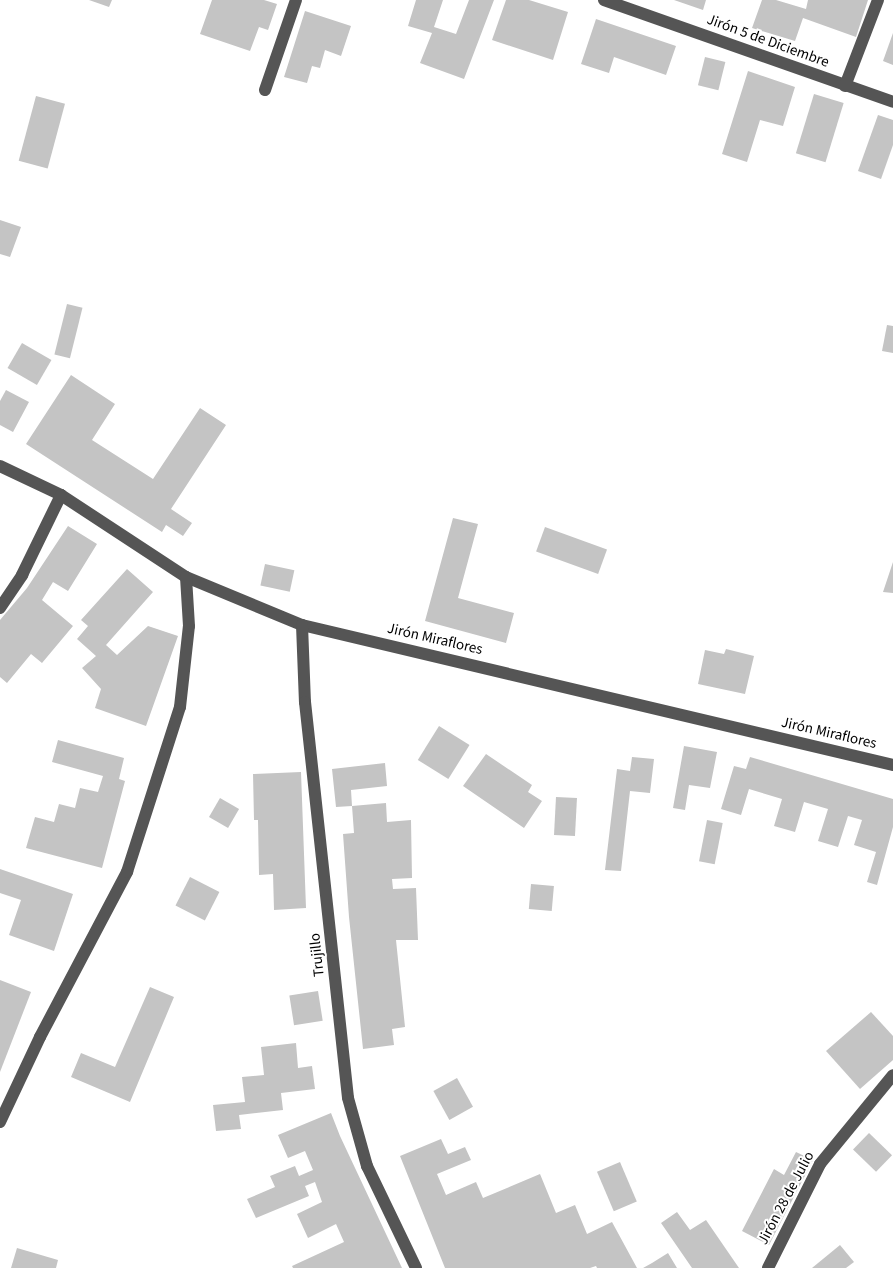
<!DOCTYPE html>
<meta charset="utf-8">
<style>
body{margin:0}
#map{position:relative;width:893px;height:1268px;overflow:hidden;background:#fff;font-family:"Source Sans 3",sans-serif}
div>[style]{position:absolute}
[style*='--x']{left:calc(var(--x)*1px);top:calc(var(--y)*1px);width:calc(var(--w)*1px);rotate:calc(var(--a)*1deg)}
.building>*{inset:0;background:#c4c4c4;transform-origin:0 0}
.minor>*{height:12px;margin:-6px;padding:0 6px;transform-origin:6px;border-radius:6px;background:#555}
span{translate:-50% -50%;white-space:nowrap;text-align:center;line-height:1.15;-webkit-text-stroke:4px #fff;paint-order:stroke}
.street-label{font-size:15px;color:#000}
</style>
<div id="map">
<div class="building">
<i style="clip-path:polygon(89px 0,112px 0,109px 7px)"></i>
<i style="clip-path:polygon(212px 0,264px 0,277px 4px,268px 30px,259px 27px,250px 51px,200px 34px)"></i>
<i style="clip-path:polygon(416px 0,443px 0,434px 27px,456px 34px,469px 0,494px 0,464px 79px,420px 63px,432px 33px,408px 26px)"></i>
<i style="clip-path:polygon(506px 0,529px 0,568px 12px,553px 60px,492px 40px)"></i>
<i style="clip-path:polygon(674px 0,706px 0,703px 10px)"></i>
<i style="clip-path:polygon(762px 0,776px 0,806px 9px,808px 0,868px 0,856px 37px,803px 18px,795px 41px,752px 28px)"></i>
<i style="clip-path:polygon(305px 11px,351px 26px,341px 56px,325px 50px,320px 68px,312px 66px,307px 83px,284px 77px)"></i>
<i style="clip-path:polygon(596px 19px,676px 46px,666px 75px,614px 57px,609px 73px,581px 64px)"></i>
<i style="clip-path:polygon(893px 33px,893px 65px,883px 61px)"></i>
<i style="left:705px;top:57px;width:21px;height:29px;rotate:14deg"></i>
<i style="clip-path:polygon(748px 71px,795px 87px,783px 126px,760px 120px,747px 162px,722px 154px)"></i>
<i style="left:814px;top:94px;width:31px;height:62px;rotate:17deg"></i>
<i style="left:36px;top:96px;width:30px;height:67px;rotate:15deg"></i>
<i style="clip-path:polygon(878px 115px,893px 120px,893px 145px,881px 179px,858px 171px)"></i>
<i style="clip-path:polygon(0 220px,21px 227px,10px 257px,0 254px)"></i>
<i style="left:67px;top:304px;width:16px;height:52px;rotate:14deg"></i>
<i style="clip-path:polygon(887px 325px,893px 326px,893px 353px,882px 351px)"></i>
<i style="left:22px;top:343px;width:34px;height:29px;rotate:30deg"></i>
<i style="clip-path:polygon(71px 375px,115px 404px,92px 440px,153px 479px,200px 408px,226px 425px,171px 509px,192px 523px,183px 536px,166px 525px,162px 532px,26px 444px)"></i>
<i style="clip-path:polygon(6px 390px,29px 402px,13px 432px,0 425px,0 401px)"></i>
<i style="clip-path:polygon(453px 518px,478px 524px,458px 598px,514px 613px,506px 643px,425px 621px)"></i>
<i style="clip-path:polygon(68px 526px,97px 544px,68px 591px,53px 582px,42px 600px,73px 626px,42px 663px,31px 654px,7px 683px,0 677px,0 620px,27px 588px)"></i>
<i style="left:545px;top:527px;width:66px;height:26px;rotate:20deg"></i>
<i style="clip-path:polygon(893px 562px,893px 593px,883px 592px)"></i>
<i style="left:265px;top:564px;width:30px;height:22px;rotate:12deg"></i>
<i style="clip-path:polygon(127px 569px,153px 592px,106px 645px,117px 655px,148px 626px,178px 636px,146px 726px,95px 708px,101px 689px,82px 668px,96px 656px,77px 639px,88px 626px,81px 620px)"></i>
<i style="clip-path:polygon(726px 649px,754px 656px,745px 694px,698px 684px,705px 650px,724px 654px)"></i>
<i style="left:439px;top:726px;width:36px;height:40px;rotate:32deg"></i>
<i style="clip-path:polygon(58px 740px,124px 758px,119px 779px,125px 781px,102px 868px,26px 848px,35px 817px,54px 822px,59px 804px,75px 808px,80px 788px,98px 792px,103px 776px,52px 762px)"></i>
<i style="clip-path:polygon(684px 746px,717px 752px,710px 788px,689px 785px,685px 810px,673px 808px)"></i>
<i style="clip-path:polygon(486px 754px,532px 785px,528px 792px,542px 801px,524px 828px,463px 786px)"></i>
<i style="clip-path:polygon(632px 757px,654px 759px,650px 793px,630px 791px,621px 871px,605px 870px,617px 769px,630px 771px)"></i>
<i style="clip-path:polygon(750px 757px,893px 799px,893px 827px,877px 885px,867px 882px,876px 852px,854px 845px,862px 820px,848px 816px,838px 847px,818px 841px,828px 809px,804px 802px,795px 832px,774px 826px,782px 799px,749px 789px,741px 815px,721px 809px,734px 766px,746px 769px)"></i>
<i style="clip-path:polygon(385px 763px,387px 786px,351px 790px,352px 806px,336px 807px,332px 769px)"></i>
<i style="clip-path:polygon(301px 772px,306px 908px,274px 910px,273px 874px,259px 875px,258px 820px,254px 820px,253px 774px)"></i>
<i style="left:556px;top:797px;width:21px;height:38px;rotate:3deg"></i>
<i style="left:220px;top:798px;width:22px;height:22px;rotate:30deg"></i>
<i style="clip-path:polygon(386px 803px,387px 822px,411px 820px,412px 878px,392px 879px,393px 889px,416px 888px,418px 940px,396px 940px,405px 1027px,392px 1029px,394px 1045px,363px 1049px,349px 917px,343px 834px,354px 833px,352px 806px)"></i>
<i style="left:707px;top:820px;width:16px;height:42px;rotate:11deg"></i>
<i style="clip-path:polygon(0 869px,73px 894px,54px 951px,9px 935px,21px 900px,0 893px)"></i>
<i style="left:190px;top:877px;width:33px;height:32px;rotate:27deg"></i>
<i style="left:531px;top:884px;width:23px;height:25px;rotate:5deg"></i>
<i style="clip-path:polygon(0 980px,31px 992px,0 1072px)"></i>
<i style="clip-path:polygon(150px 987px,174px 997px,130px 1102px,71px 1077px,81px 1053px,115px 1067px)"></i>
<i style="left:318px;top:991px;width:30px;height:29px;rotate:81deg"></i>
<i style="clip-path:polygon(871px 1012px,893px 1036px,893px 1060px,860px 1089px,826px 1051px)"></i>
<i style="clip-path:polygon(296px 1043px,298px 1068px,312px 1066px,315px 1089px,281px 1093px,283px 1110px,239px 1115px,241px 1129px,216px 1131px,213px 1105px,245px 1102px,242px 1077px,264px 1075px,261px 1047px)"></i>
<i style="left:457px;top:1078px;width:33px;height:27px;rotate:61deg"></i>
<i style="clip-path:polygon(331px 1113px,340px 1136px,402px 1268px,293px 1268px,292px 1266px,344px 1242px,336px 1224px,308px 1238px,297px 1214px,322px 1202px,315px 1182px,305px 1186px,309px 1196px,256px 1218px,247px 1199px,275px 1187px,270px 1176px,295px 1166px,299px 1176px,313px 1170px,305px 1151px,288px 1158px,278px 1135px)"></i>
<i style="left:869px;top:1133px;width:32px;height:23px;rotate:44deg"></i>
<i style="clip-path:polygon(441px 1139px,448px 1154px,465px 1147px,471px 1160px,437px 1174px,446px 1195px,476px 1182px,483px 1198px,540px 1174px,556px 1213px,575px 1205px,587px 1234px,612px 1222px,637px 1268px,597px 1268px,596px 1266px,590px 1268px,445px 1268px,400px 1156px)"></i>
<i style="clip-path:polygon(796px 1152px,813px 1160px,769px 1245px,742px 1231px,774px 1169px,784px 1175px)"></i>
<i style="left:620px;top:1162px;width:43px;height:25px;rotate:67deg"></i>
<i style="clip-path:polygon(677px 1212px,690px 1230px,706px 1220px,739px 1268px,692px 1268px,661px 1223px)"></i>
<i style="clip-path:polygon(840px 1245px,854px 1262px,846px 1268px,812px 1268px)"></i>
<i style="clip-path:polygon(17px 1248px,58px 1260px,56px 1268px,11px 1268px)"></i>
<i style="clip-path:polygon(668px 1253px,677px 1268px,643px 1268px,652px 1263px)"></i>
</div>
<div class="minor">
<i style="--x:604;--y:0;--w:306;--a:19.4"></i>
<i style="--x:845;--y:86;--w:92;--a:-69"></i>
<i style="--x:265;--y:90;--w:95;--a:-71"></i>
<i style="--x:0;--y:466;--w:68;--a:25.4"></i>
<i style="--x:61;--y:495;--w:149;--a:33.3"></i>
<i style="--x:186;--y:577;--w:126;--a:22.5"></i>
<i style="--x:302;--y:625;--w:607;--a:13.33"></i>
<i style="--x:0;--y:608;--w:40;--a:-56"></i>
<i style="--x:22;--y:575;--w:89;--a:-64"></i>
<i style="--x:302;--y:625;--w:77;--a:87.8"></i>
<i style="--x:305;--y:702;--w:398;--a:83.8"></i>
<i style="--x:348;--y:1098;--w:71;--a:74.4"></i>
<i style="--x:367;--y:1166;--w:113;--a:64.3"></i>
<i style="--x:0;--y:1122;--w:94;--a:-64.8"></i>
<i style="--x:40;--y:1037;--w:187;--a:-62.2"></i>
<i style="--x:127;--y:872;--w:173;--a:-72.2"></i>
<i style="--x:180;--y:707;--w:81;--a:-83.7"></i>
<i style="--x:189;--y:626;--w:49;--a:-93.5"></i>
<i style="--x:768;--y:1268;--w:116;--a:-63.4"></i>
<i style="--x:820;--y:1164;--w:115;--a:-50.6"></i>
</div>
<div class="street-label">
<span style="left:768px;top:41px;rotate:20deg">Jirón 5 de Diciembre</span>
<span style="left:435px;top:639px;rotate:13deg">Jirón Miraflores</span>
<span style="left:829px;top:733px;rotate:13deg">Jirón Miraflores</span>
<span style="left:317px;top:955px;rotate:-96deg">Trujillo</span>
<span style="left:786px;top:1198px;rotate:-62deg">Jirón 28 de Julio</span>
</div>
</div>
